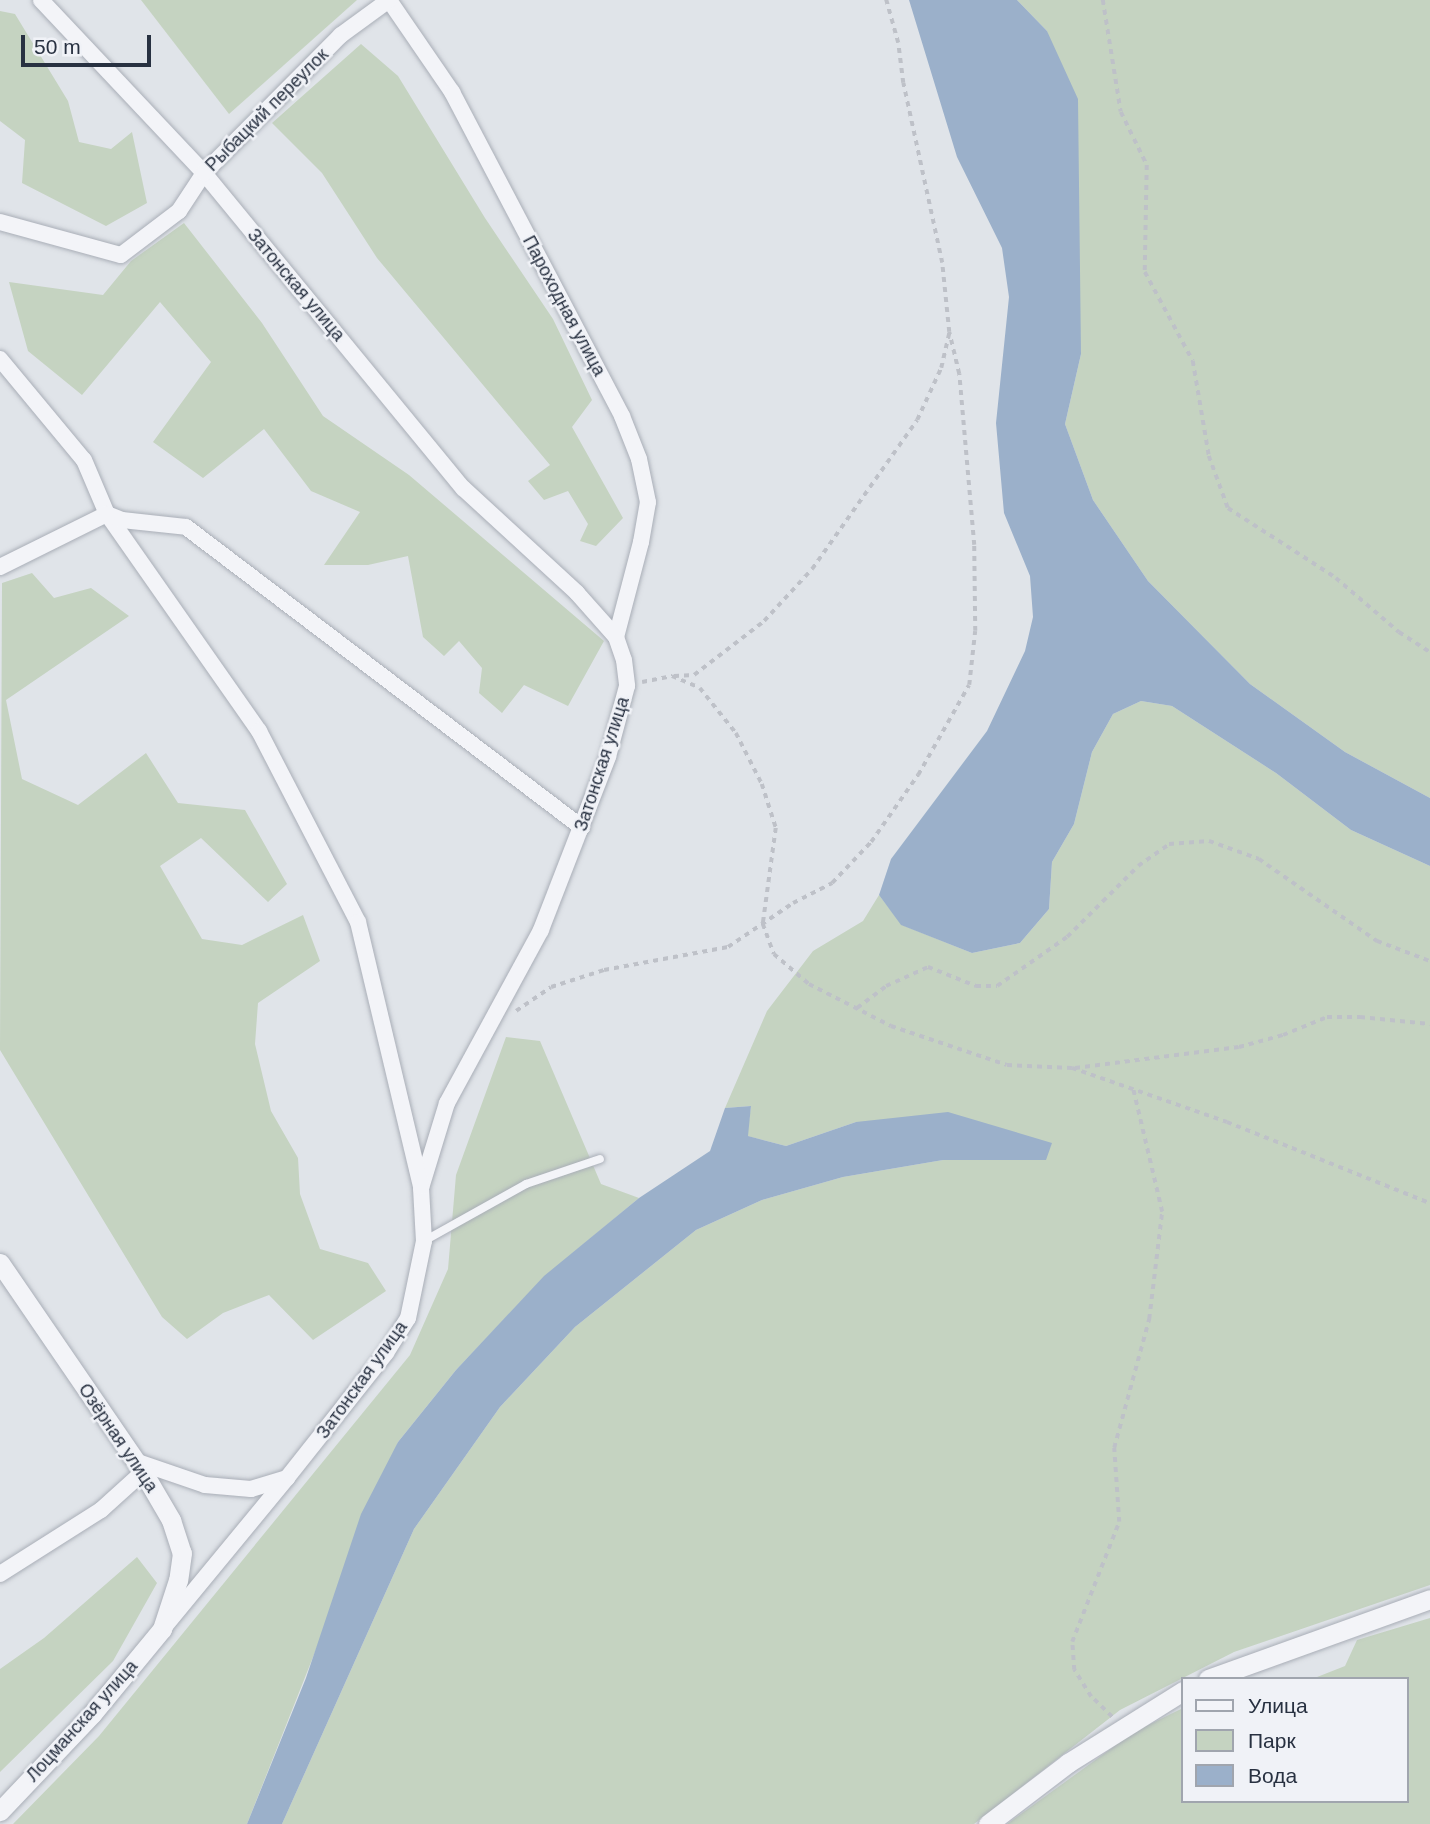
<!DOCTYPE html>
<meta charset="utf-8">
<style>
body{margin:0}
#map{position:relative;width:1430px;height:1824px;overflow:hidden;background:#e0e4e9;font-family:Arial,sans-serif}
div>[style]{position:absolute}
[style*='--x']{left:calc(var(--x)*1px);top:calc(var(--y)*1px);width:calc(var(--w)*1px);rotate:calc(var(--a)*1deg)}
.green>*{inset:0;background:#c5d3c1}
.water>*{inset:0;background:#9bb0ca}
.path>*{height:3.5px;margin-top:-1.75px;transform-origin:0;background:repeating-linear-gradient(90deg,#bec1c8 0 5px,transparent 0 10px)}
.roads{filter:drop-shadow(0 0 2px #a9aeb7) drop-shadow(0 0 2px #a9aeb7)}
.service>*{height:8px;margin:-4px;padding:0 4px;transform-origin:4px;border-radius:4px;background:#f3f4f8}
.minor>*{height:16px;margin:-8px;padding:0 8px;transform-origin:8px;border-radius:8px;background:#f3f4f8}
.tertiary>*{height:19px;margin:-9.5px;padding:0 9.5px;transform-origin:9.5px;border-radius:9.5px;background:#f3f4f8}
span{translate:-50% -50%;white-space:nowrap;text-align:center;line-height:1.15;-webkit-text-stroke:5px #f0f2f7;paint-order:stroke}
.street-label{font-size:18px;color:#283141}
.legend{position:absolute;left:1181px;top:1677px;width:228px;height:126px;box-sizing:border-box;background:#f0f2f7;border:2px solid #a0a5ae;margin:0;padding:9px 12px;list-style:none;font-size:21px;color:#283141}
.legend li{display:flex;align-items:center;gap:14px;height:35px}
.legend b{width:35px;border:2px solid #a0a5ae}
.scale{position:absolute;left:21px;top:35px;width:130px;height:32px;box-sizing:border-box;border:4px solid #283141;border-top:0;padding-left:9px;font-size:21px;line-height:24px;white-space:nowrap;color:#283141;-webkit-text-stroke:5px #f0f2f7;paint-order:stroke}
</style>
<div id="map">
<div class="green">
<i style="clip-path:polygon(141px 0,357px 0,229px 114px)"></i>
<i style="clip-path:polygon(1017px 0,1430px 0,1430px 798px,1345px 752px,1250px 684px,1148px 581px,1093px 500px,1065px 424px,1081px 354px,1047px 31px)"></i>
<i style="clip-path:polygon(0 11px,15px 14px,68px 101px,79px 142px,111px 149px,132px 132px,147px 203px,106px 226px,22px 183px,25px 140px,0 121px)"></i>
<i style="clip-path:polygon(361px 44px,398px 76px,485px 218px,553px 319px,592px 400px,572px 427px,623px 518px,596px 546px,580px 541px,588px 524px,568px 491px,544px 500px,528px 481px,550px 465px,377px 258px,322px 173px,272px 123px)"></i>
<i style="clip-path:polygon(184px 223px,262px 323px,323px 416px,409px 475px,604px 641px,568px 706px,524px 685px,502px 713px,479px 693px,482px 668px,459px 641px,444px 656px,423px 637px,408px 556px,368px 565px,324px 565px,360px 512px,311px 491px,264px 429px,203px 478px,153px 442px,211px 362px,160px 302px,82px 395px,28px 351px,9px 282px,103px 295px,131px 261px)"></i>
<i style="clip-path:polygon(32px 573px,54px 598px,91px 588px,129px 616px,6px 700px,22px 779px,78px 805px,146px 753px,178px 803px,245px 810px,287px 884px,268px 902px,201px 838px,160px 866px,202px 939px,242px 945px,303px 915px,320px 961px,258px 1003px,255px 1044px,271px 1111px,298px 1158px,300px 1194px,320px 1249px,368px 1263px,386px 1291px,313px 1340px,269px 1295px,223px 1313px,187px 1339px,162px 1317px,0 1050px,2px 583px)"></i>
<i style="clip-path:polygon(1141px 701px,1172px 706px,1276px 773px,1351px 830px,1430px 866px,1430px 1585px,1234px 1652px,1120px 1710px,974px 1824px,282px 1824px,414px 1529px,500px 1407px,575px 1327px,696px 1230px,762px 1200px,843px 1177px,943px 1160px,1046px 1160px,856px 1122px,786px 1146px,747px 1136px,751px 1106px,725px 1108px,767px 1011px,813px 951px,863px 921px,879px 895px,902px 925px,972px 953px,1020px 943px,1049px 909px,1052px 862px,1074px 824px,1092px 752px,1113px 714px)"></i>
<i style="clip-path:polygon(506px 1037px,540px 1041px,601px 1184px,639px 1198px,544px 1277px,456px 1370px,398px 1442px,247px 1824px,13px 1824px,99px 1736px,410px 1355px,448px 1269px,456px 1175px)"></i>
<i style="clip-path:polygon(137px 1557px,157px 1583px,113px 1661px,0 1772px,0 1669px,44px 1638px)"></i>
<i style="clip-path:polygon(1430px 1618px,1430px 1824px,1007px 1824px,1134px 1732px,1183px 1708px,1183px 1801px,1407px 1801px,1407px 1679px,1312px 1679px,1345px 1666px,1357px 1640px)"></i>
</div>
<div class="water">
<i style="clip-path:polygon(909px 0,1017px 0,1047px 31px,1078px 99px,1081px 354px,1065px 424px,1093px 500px,1148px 581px,1250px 684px,1345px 752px,1430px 798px,1430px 866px,1351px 830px,1276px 773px,1172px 706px,1141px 701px,1113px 714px,1092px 752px,1074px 824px,1052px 862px,1049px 909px,1020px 943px,972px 953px,901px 925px,879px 895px,891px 859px,987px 731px,1025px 651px,1033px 617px,1030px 576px,1004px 513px,996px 423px,1009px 297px,1002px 248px,957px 157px)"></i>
<i style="clip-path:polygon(751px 1106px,748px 1136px,786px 1146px,856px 1122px,948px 1112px,1052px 1143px,1046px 1160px,943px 1160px,843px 1177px,762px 1200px,696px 1230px,575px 1327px,500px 1407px,414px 1529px,282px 1824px,247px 1824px,306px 1678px,361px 1514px,398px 1442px,456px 1370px,544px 1276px,639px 1198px,710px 1151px,725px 1108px)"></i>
</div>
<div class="path">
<i style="--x:1103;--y:0;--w:113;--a:80.9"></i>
<i style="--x:1121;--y:112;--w:59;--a:63.9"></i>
<i style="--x:1147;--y:165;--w:107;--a:91.1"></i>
<i style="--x:1145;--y:272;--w:101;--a:61.7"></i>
<i style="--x:1193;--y:361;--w:96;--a:80.4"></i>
<i style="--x:1209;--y:456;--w:55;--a:69.9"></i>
<i style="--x:1228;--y:508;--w:129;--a:32.9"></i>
<i style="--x:1336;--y:578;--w:83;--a:40.6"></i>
<i style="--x:1399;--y:632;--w:37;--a:33"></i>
<i style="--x:674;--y:676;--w:20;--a:-3"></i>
<i style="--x:694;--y:675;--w:88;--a:-37.6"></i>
<i style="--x:764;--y:621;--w:71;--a:-47.3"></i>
<i style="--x:812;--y:569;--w:182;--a:-54.8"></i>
<i style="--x:917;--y:420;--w:57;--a:-65.2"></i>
<i style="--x:941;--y:368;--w:37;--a:-77"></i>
<i style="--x:949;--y:332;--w:69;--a:-95.8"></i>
<i style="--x:942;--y:263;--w:184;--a:-102.2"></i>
<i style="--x:903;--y:83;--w:40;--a:-97.1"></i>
<i style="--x:898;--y:43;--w:45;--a:-105.6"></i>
<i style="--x:642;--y:682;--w:31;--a:-11"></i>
<i style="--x:672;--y:676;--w:30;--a:23"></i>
<i style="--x:700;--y:688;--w:58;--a:51.3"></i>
<i style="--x:736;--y:733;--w:57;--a:63"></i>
<i style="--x:762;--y:784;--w:46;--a:72.3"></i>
<i style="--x:776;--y:828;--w:97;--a:97.7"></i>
<i style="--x:763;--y:924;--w:32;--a:70"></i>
<i style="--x:774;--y:954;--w:46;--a:40.6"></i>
<i style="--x:809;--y:984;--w:92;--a:27.1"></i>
<i style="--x:891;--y:1026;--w:122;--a:18.6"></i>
<i style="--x:1007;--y:1065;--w:65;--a:2.6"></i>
<i style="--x:1072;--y:1068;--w:164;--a:19.2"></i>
<i style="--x:1227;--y:1122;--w:219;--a:21.8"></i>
<i style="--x:857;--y:1008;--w:36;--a:-37"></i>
<i style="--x:886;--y:986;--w:46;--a:-24.3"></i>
<i style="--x:928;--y:967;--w:52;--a:21.6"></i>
<i style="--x:976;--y:986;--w:21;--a:0"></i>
<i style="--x:997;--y:986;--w:85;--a:-35"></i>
<i style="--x:1067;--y:937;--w:100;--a:-45"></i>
<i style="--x:1138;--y:866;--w:38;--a:-35"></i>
<i style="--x:1169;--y:844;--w:40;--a:-4.3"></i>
<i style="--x:1209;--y:841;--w:53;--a:19.8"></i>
<i style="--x:1259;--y:859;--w:144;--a:34.8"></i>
<i style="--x:1377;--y:941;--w:57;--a:20.7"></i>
<i style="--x:516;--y:1011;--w:42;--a:-34.4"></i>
<i style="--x:551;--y:987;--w:56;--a:-17.8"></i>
<i style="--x:604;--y:970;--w:126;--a:-10.5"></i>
<i style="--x:728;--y:947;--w:78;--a:-34.1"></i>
<i style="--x:793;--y:903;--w:44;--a:-27.1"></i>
<i style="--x:832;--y:883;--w:57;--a:-46.4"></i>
<i style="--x:871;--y:842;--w:82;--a:-55"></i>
<i style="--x:918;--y:775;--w:103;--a:-60.5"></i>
<i style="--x:969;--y:685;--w:54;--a:-83.7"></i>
<i style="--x:975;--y:631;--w:86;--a:-90.7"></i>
<i style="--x:974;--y:545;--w:172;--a:-95"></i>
<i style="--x:959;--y:374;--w:43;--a:-103.4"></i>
<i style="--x:1075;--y:1068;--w:165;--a:-7.3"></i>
<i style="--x:1239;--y:1047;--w:46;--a:-15.3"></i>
<i style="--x:1283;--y:1035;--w:48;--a:-22.2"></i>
<i style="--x:1327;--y:1017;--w:33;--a:0"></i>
<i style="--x:1360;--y:1017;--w:70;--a:5.7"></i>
<i style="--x:1112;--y:1717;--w:29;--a:-136"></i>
<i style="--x:1091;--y:1697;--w:32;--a:-122"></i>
<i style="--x:1074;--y:1670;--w:28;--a:-94"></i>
<i style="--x:1072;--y:1642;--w:129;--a:-68.6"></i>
<i style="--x:1119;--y:1522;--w:74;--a:-93.9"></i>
<i style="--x:1114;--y:1448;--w:134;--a:-74.8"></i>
<i style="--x:1149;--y:1319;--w:108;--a:-83.1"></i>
<i style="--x:1162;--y:1212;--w:126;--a:-103.3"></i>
</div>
<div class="roads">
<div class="service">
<i style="--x:424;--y:1241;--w:117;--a:-29.2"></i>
<i style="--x:526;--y:1184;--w:78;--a:-18.7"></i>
</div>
<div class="minor">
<i style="--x:41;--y:0;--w:238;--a:46.7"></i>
<i style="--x:204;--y:173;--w:408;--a:50.6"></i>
<i style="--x:463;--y:488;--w:155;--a:42.6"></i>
<i style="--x:577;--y:593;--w:59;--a:48.4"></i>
<i style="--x:616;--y:637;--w:24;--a:71"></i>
<i style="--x:624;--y:660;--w:26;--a:83"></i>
<i style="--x:627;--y:686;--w:73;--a:105"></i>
<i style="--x:608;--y:757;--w:186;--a:111.2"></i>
<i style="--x:541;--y:930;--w:197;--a:118.5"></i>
<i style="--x:447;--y:1103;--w:89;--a:107"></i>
<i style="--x:421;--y:1188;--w:53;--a:86.8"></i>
<i style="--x:424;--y:1241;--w:79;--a:101.7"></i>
<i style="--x:408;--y:1318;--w:41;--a:122.2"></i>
<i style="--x:386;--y:1353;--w:159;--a:128.4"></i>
<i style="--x:287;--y:1478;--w:190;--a:129.5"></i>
<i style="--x:389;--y:0;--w:112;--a:55.6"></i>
<i style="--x:452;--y:92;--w:366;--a:62.3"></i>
<i style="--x:622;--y:416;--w:46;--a:68.4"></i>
<i style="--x:639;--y:459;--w:44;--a:78.2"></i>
<i style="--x:648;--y:502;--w:41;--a:99.9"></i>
<i style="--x:641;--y:542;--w:98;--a:104.7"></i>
<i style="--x:0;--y:222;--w:125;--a:15.3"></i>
<i style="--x:121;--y:255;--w:73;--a:-37.2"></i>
<i style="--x:179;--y:211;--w:45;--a:-56.7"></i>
<i style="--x:204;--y:173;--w:194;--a:-45.2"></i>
<i style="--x:341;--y:35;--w:59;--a:-36.1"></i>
<i style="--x:0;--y:359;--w:131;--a:50.3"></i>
<i style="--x:84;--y:460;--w:59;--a:66.9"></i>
<i style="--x:107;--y:514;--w:265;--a:55"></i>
<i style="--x:259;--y:731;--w:215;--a:62.6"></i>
<i style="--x:358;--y:922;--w:272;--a:76.6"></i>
<i style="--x:0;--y:567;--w:119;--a:-26.4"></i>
<i style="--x:107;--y:514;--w:16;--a:22"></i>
<i style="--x:122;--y:520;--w:64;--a:6.2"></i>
<i style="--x:186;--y:527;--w:497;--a:37.2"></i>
<i style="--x:135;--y:1461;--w:74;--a:18.9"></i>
<i style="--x:205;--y:1485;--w:46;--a:5"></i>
<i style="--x:251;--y:1489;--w:38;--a:-17"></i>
<i style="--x:0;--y:1574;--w:120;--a:-32.4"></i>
<i style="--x:101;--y:1510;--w:57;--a:-42.1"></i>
</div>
<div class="tertiary">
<i style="--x:0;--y:1263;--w:253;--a:55.6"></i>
<i style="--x:143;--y:1472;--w:56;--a:59.7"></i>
<i style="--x:171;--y:1520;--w:35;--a:72"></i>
<i style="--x:182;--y:1553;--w:27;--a:98"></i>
<i style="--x:178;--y:1580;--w:52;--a:108.1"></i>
<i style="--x:162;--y:1629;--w:110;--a:129.5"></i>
<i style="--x:92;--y:1714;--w:134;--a:133.5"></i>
<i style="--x:1208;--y:1679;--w:236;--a:-19.8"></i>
<i style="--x:988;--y:1824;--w:101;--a:-37.3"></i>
<i style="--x:1068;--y:1763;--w:136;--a:-32.1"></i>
</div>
</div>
<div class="street-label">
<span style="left:267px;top:110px;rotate:-45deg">Рыбацкий переулок</span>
<span style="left:296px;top:285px;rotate:50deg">Затонская улица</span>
<span style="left:564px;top:306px;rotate:62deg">Пароходная улица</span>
<span style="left:602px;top:764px;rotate:-72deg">Затонская улица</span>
<span style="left:362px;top:1380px;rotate:-54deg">Затонская улица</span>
<span style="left:118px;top:1438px;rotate:56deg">Озёрная улица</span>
<span style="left:82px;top:1721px;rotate:-48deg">Лоцманская улица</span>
</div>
<ul class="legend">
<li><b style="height:9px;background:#f3f4f8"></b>Улица</li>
<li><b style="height:19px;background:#c5d3c1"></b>Парк</li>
<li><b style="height:19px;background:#9bb0ca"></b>Вода</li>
</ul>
<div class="scale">50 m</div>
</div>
